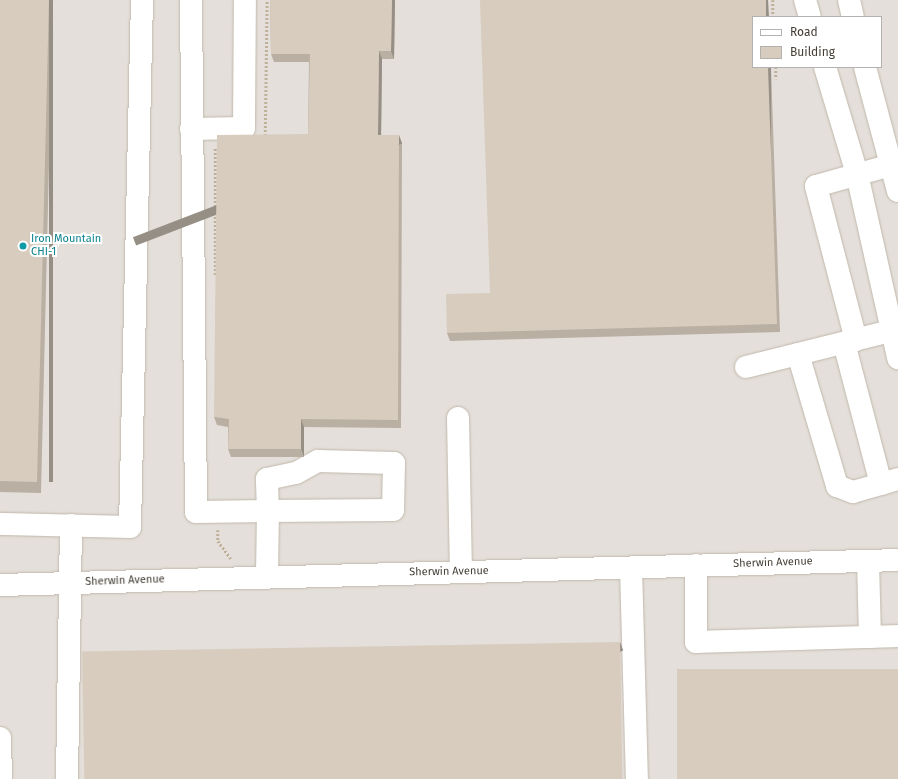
<!DOCTYPE html>
<style>
body{margin:0}
#map{position:relative;width:898px;height:779px;overflow:hidden;background:#f2eee5;font-family:"Fira Sans",sans-serif}
div>[style]{position:absolute}
[style*='--x']{left:calc(var(--x)*1px);top:calc(var(--y)*1px);width:calc(var(--w)*1px);rotate:calc(var(--a)*1deg)}
.industrial>*{inset:0;background:#e4dfda}
.path>*{height:2.5px;margin-top:-1.25px;transform-origin:0;background:repeating-linear-gradient(90deg,#bfb199 0 2px,transparent 0 4px)}
.roads{filter:drop-shadow(0 0 1px #c0b8ab) drop-shadow(0 0 1px #c0b8ab)}
.minor>*{height:22px;margin:-11px;padding:0 11px;transform-origin:11px;border-radius:11px;background:#fff}
.wall>*{inset:0;background:#b9afa3}
.shaded-wall>*{inset:0;background:#968f85;transform-origin:0 0}
.building>*{inset:0;background:#d7ccbe;transform-origin:0 0}
.dots>*{width:11px;height:11px;translate:-50% -50%;box-sizing:border-box;border:2px solid #fff;border-radius:50%}
span{translate:-50% -50%;white-space:nowrap;text-align:center;line-height:1.15;-webkit-text-stroke:4px #fff;paint-order:stroke}
.culture-label{font-size:11px;color:#0d838f}
.left{translate:0 -50%;text-align:left}
.street-label{font-size:11px;color:#443e35}
.legend{position:absolute;left:752px;top:16px;width:130px;height:52px;box-sizing:border-box;background:#fff;border:1px solid #b4b2ae;margin:0;padding:5px 7px;list-style:none;font-size:12px;color:#443e35}
.legend li{display:flex;align-items:center;gap:8px;height:20px}
.legend b{width:20px;border:1px solid #b4b2ae}
</style>
<div id="map">
<div class="industrial">
<i style="clip-path:polygon(evenodd,0 0,898px 0,898px 779px,0 779px,0 0,753px 17px,881px 17px,881px 67px,753px 67px,753px 17px)"></i>
</div>
<div class="path">
<i style="--x:773;--y:0;--w:17;--a:90"></i>
<i style="--x:776;--y:67;--w:12;--a:90"></i>
<i style="--x:265;--y:136;--w:136;--a:-89.2"></i>
<i style="--x:215;--y:275;--w:127;--a:-90"></i>
<i style="--x:218;--y:530;--w:11;--a:90"></i>
<i style="--x:218;--y:541;--w:22;--a:54"></i>
</div>
<div class="roads">
<div class="minor">
<i style="--x:191;--y:0;--w:512;--a:89.44"></i>
<i style="--x:196;--y:512;--w:72;--a:-0.8"></i>
<i style="--x:268;--y:511;--w:66;--a:90.9"></i>
<i style="--x:805;--y:0;--w:18;--a:74"></i>
<i style="--x:849;--y:0;--w:17;--a:77"></i>
<i style="--x:825;--y:67;--w:112;--a:73.3"></i>
<i style="--x:857;--y:174;--w:189;--a:77.4"></i>
<i style="--x:191;--y:129;--w:53;--a:-1.1"></i>
<i style="--x:244;--y:128;--w:128;--a:-89.6"></i>
<i style="--x:898;--y:163;--w:7;--a:164"></i>
<i style="--x:891;--y:165;--w:27;--a:75"></i>
<i style="--x:856;--y:340;--w:159;--a:-104.6"></i>
<i style="--x:816;--y:186;--w:78;--a:-15.6"></i>
<i style="--x:891;--y:165;--w:101;--a:-104.9"></i>
<i style="--x:844;--y:343;--w:146;--a:75.3"></i>
<i style="--x:798;--y:354;--w:138;--a:73.5"></i>
<i style="--x:837;--y:486;--w:17;--a:21"></i>
<i style="--x:853;--y:492;--w:47;--a:-16.1"></i>
<i style="--x:746;--y:367;--w:157;--a:-14"></i>
<i style="--x:458;--y:418;--w:154;--a:88.9"></i>
<i style="--x:318;--y:461;--w:76;--a:1.5"></i>
<i style="--x:394;--y:463;--w:47;--a:91.2"></i>
<i style="--x:393;--y:510;--w:125;--a:179.5"></i>
<i style="--x:268;--y:511;--w:32;--a:-92"></i>
<i style="--x:267;--y:479;--w:30;--a:-12"></i>
<i style="--x:296;--y:473;--w:25;--a:-29"></i>
<i style="--x:0;--y:524;--w:130;--a:1.3"></i>
<i style="--x:130;--y:527;--w:527;--a:-88.7"></i>
<i style="--x:868;--y:561;--w:76;--a:88.5"></i>
<i style="--x:696;--y:565;--w:77;--a:90"></i>
<i style="--x:696;--y:642;--w:202;--a:-1.7"></i>
<i style="--x:631;--y:568;--w:211;--a:88.4"></i>
<i style="--x:0;--y:585;--w:898;--a:-1.59"></i>
<i style="--x:0;--y:738;--w:41;--a:88.6"></i>
<i style="--x:67;--y:779;--w:254;--a:-89.1"></i>
</div>
</div>
<div class="wall">
<i style="clip-path:polygon(0 0,53px 0,41px 493px,0 492px)"></i>
<i style="clip-path:polygon(270px 0,395px 0,394px 59px,382px 59px,381px 135px,402px 143px,401px 428px,304px 427px,304px 457px,231px 457px,228px 449px,228px 427px,217px 425px,214px 417px,308px 134px,309px 62px,274px 62px,271px 54px)"></i>
<i style="clip-path:polygon(753px 67px,771px 67px,780px 332px,450px 341px,447px 333px,490px 293px)"></i>
</div>
<div class="shaded-wall">
<i style="left:49px;top:0;width:4px;height:482px"></i>
<i style="clip-path:polygon(392px 0,395px 0,394px 59px,391px 51px)"></i>
<i style="clip-path:polygon(766px 0,768px 0,769px 17px,766px 17px)"></i>
<i style="clip-path:polygon(379px 51px,382px 59px,381px 143px,378px 135px)"></i>
<i style="left:768px;top:67px;width:3px;height:257px"></i>
<i style="left:399px;top:135px;width:9px;height:285px;rotate:69deg"></i>
<i style="clip-path:polygon(301px 419px,304px 427px,304px 457px,301px 449px)"></i>
<i style="left:620px;top:642px;width:9px;height:137px;rotate:69deg"></i>
</div>
<div class="building">
<i style="clip-path:polygon(0 0,49px 0,37px 482px,0 481px)"></i>
<i style="clip-path:polygon(270px 0,392px 0,391px 51px,379px 51px,378px 135px,399px 135px,398px 420px,301px 419px,301px 449px,228px 449px,229px 419px,214px 417px,217px 135px,308px 134px,310px 54px,271px 54px)"></i>
<i style="clip-path:polygon(480px 0,766px 0,766px 17px,753px 17px,753px 67px,768px 67px,777px 324px,447px 333px,446px 294px,490px 293px)"></i>
<i style="left:620px;top:642px;width:137px;height:538px;rotate:89deg"></i>
<i style="left:898px;top:669px;width:110px;height:221px;rotate:90deg"></i>
</div>
<div class="dots">
<i style="left:23px;top:246px;background:#0f9aa8"></i>
</div>
<div class="culture-label">
<span class="left" style="left:31px;top:246px">Iron Mountain<br>CHI-1</span>
</div>
<div class="street-label">
<span style="left:773px;top:563px;rotate:-2deg">Sherwin Avenue</span>
<span style="left:449px;top:572px;rotate:-1deg">Sherwin Avenue</span>
<span style="left:125px;top:581px;rotate:-2deg">Sherwin Avenue</span>
</div>
<ul class="legend">
<li><b style="height:5px;background:#fff"></b>Road</li>
<li><b style="height:11px;background:#d7ccbe"></b>Building</li>
</ul>
</div>
